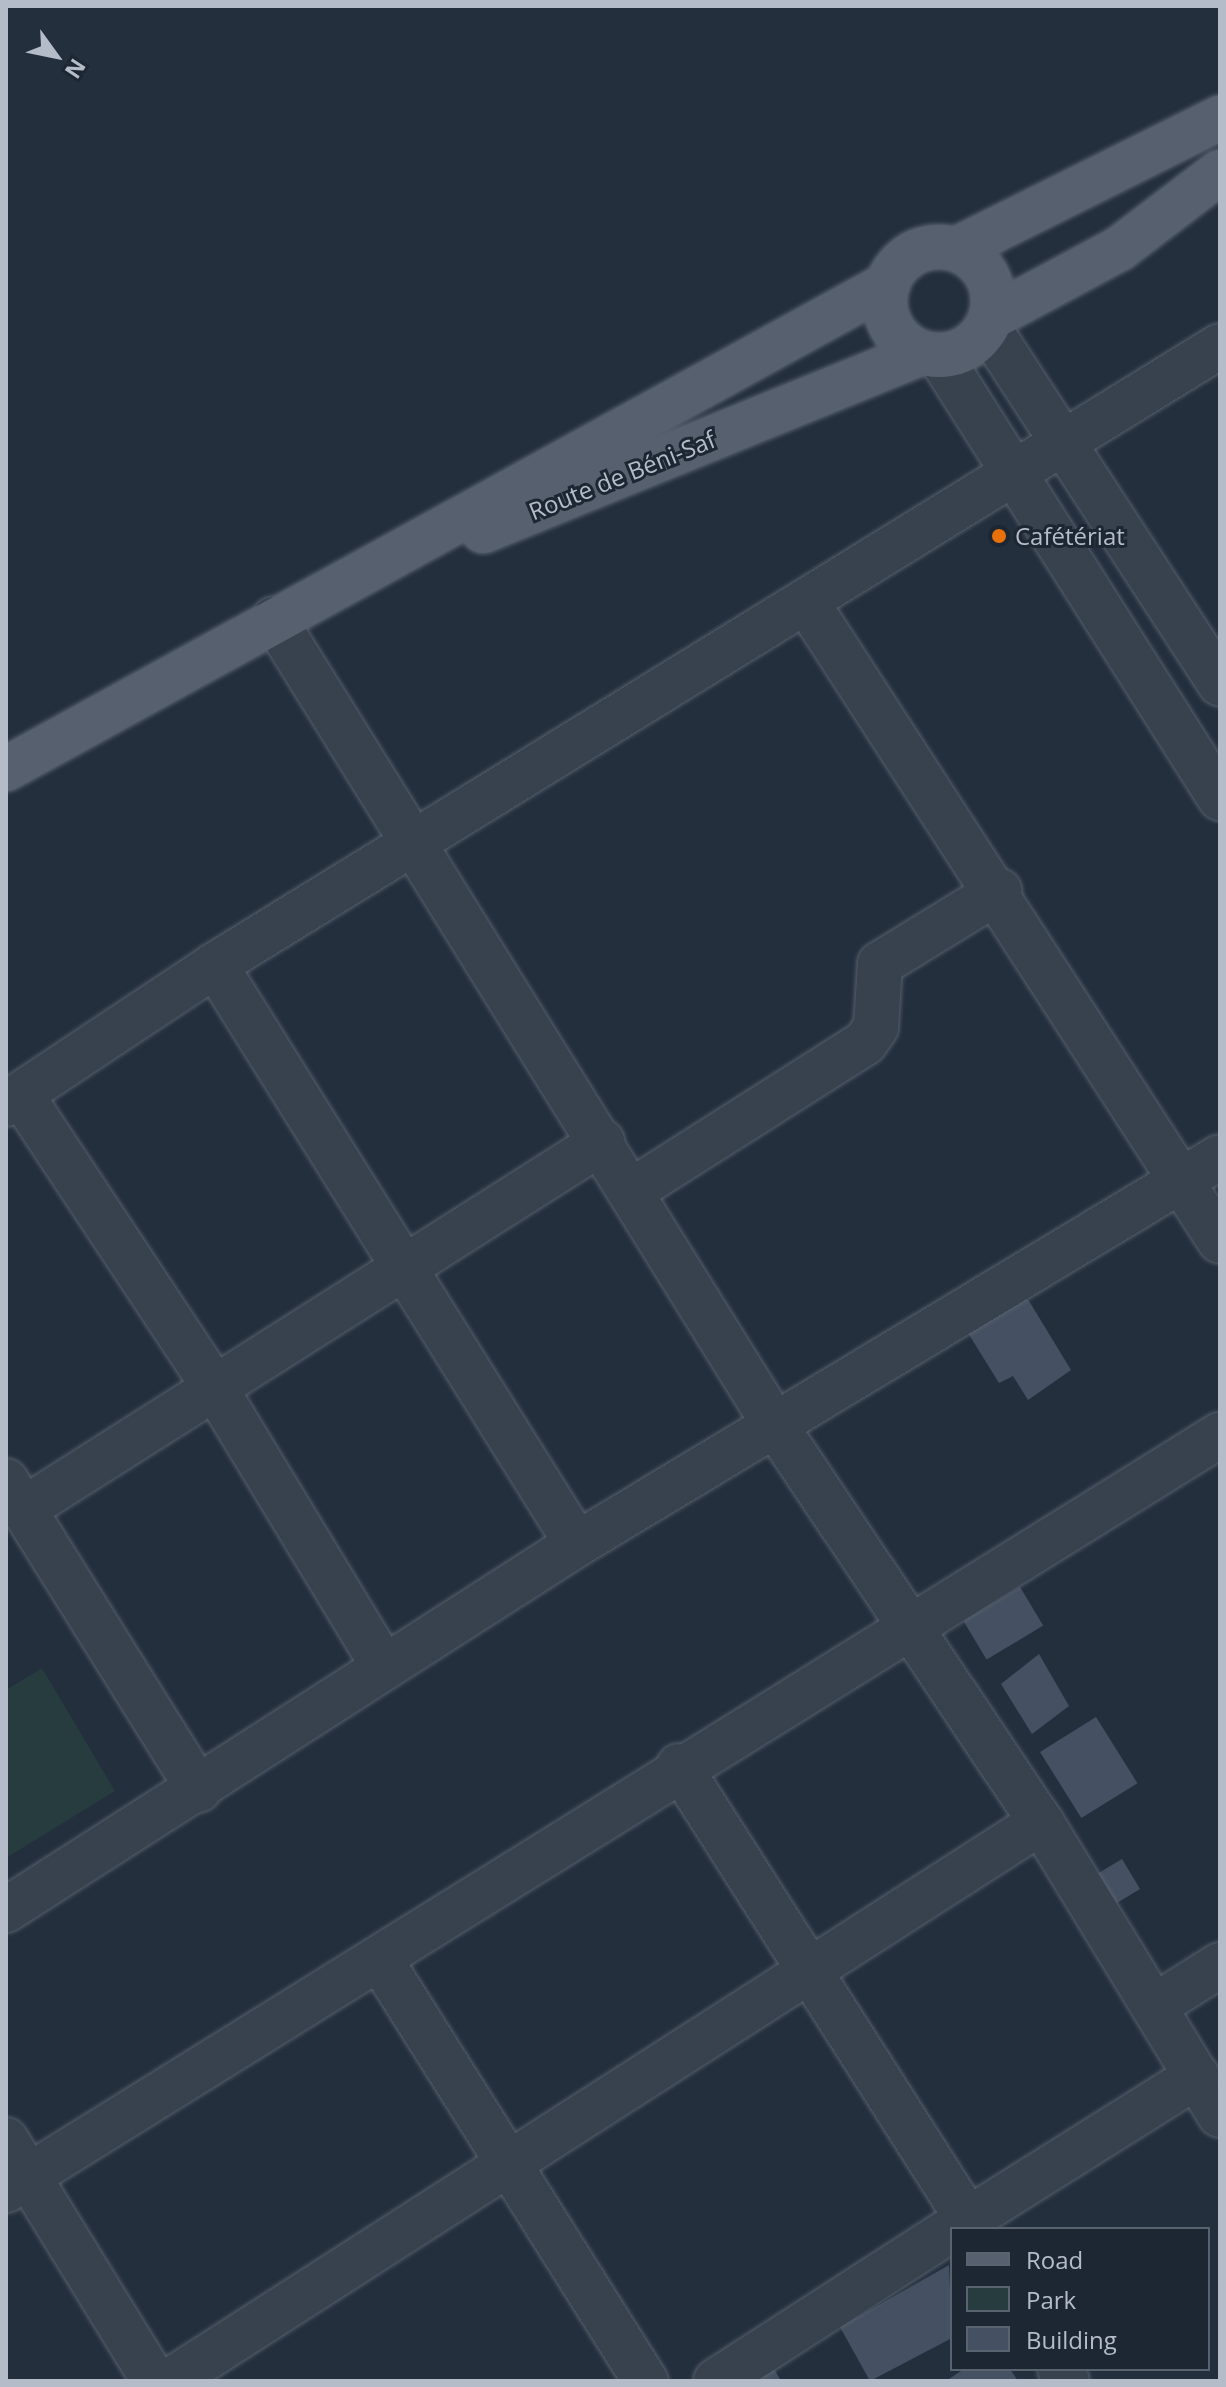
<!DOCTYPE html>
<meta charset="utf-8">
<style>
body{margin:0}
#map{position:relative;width:1226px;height:2387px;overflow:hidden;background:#242f3e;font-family:"Open Sans",sans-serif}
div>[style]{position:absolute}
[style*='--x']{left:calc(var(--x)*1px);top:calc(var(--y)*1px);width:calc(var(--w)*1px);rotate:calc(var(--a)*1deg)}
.green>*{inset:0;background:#263c3f}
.building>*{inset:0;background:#455162;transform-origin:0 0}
.roads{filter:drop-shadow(0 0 2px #565f6c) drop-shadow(0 0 2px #565f6c)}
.minor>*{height:44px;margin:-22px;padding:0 22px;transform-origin:22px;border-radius:22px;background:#38414e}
.major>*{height:44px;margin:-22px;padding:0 22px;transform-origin:22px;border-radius:22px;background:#56606e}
.major>.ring{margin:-22px;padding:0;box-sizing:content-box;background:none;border:44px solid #56606e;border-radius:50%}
.dots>*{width:22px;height:22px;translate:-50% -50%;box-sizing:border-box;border:4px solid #1d2633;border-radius:50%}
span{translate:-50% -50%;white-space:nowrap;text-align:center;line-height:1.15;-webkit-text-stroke:6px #1d2633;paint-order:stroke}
.street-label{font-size:24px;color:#b4bcc9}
.poi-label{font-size:24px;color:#b4bcc9}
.left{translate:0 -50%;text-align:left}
.frame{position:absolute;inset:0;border:8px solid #b4bcc9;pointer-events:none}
.legend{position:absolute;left:950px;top:2227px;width:260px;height:144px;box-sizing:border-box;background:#1d2633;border:2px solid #59626f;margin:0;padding:10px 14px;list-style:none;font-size:24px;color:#b4bcc9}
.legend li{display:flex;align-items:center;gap:16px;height:40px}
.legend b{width:40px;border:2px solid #59626f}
.north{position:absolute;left:16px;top:16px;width:80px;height:80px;-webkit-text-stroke:6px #1d2633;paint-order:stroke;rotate:123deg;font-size:22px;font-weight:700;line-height:32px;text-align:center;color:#b4bcc9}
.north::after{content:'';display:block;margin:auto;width:28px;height:36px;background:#b4bcc9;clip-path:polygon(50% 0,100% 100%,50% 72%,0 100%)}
</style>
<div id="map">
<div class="green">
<i style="clip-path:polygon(42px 1668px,115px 1791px,6px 1858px,6px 1690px)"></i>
</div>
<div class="building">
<i style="clip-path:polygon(1026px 1296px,1071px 1370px,1028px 1400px,1013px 1376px,999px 1383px,968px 1333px)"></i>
<i style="left:1020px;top:1587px;width:45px;height:66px;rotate:59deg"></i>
<i style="clip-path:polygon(1039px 1654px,1069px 1706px,1032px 1734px,1001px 1684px)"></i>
<i style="left:1096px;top:1717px;width:78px;height:66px;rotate:58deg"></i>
<i style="left:1122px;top:1859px;width:35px;height:32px;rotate:59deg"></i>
<i style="clip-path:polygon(949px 2265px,952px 2338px,870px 2381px,840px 2327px)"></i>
<i style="clip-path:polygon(768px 2358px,781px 2381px,735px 2381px)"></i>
<i style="clip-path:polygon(964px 2369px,1010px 2369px,1018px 2381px,946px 2381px)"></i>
</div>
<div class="roads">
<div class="minor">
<i style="--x:987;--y:326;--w:427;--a:56.9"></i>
<i style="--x:939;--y:355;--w:525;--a:57.61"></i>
<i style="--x:809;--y:606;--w:756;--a:57.09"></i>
<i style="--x:274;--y:619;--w:949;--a:58.14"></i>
<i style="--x:775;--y:1425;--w:478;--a:56.2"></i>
<i style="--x:1041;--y:1822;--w:343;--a:58.6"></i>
<i style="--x:215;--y:965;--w:683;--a:57.99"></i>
<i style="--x:21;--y:1095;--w:351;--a:56.5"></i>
<i style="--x:215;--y:1388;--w:326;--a:58.8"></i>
<i style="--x:6;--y:1104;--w:251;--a:-33.6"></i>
<i style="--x:215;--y:965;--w:1180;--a:-31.63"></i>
<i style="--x:633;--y:1190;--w:275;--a:-32.4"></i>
<i style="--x:865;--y:1043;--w:19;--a:-55"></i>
<i style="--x:876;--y:1027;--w:63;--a:-86.4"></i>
<i style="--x:880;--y:964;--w:140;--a:-31.5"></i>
<i style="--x:6;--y:1481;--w:364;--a:58"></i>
<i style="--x:24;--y:1509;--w:685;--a:-32.41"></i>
<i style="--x:679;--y:1766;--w:549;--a:57.5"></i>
<i style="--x:6;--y:1910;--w:678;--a:-32.66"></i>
<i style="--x:577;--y:1544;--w:750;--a:-31.04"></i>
<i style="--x:381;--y:1961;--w:497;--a:57.8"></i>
<i style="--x:1155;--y:2006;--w:77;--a:-32.2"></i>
<i style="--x:6;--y:2140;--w:283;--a:58.4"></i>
<i style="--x:6;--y:2190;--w:1430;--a:-31.88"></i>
<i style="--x:953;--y:2229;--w:288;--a:-32.1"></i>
<i style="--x:1060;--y:2369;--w:14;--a:60"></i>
<i style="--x:170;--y:2381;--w:1035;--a:-32.69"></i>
<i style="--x:716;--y:2381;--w:281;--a:-32.8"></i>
</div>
<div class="major">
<i class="ring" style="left:885px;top:247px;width:64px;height:64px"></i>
<i style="--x:957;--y:249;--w:294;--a:-26.5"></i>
<i style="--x:992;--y:317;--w:144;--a:-28.2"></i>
<i style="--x:1119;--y:249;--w:127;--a:-37.3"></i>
<i style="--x:483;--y:531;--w:474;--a:-22.1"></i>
<i style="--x:6;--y:769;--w:1007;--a:-28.81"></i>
</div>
</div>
<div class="dots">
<i style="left:999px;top:536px;background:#e8710a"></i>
</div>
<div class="street-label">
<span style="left:622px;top:475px;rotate:-22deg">Route de Béni-Saf</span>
</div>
<div class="poi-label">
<span class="left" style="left:1015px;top:536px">Cafétériat</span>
</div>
<div class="frame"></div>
<ul class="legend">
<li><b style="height:10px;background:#56606e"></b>Road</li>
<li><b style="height:22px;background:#263c3f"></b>Park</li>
<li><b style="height:22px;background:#455162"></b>Building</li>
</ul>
<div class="north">N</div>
</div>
